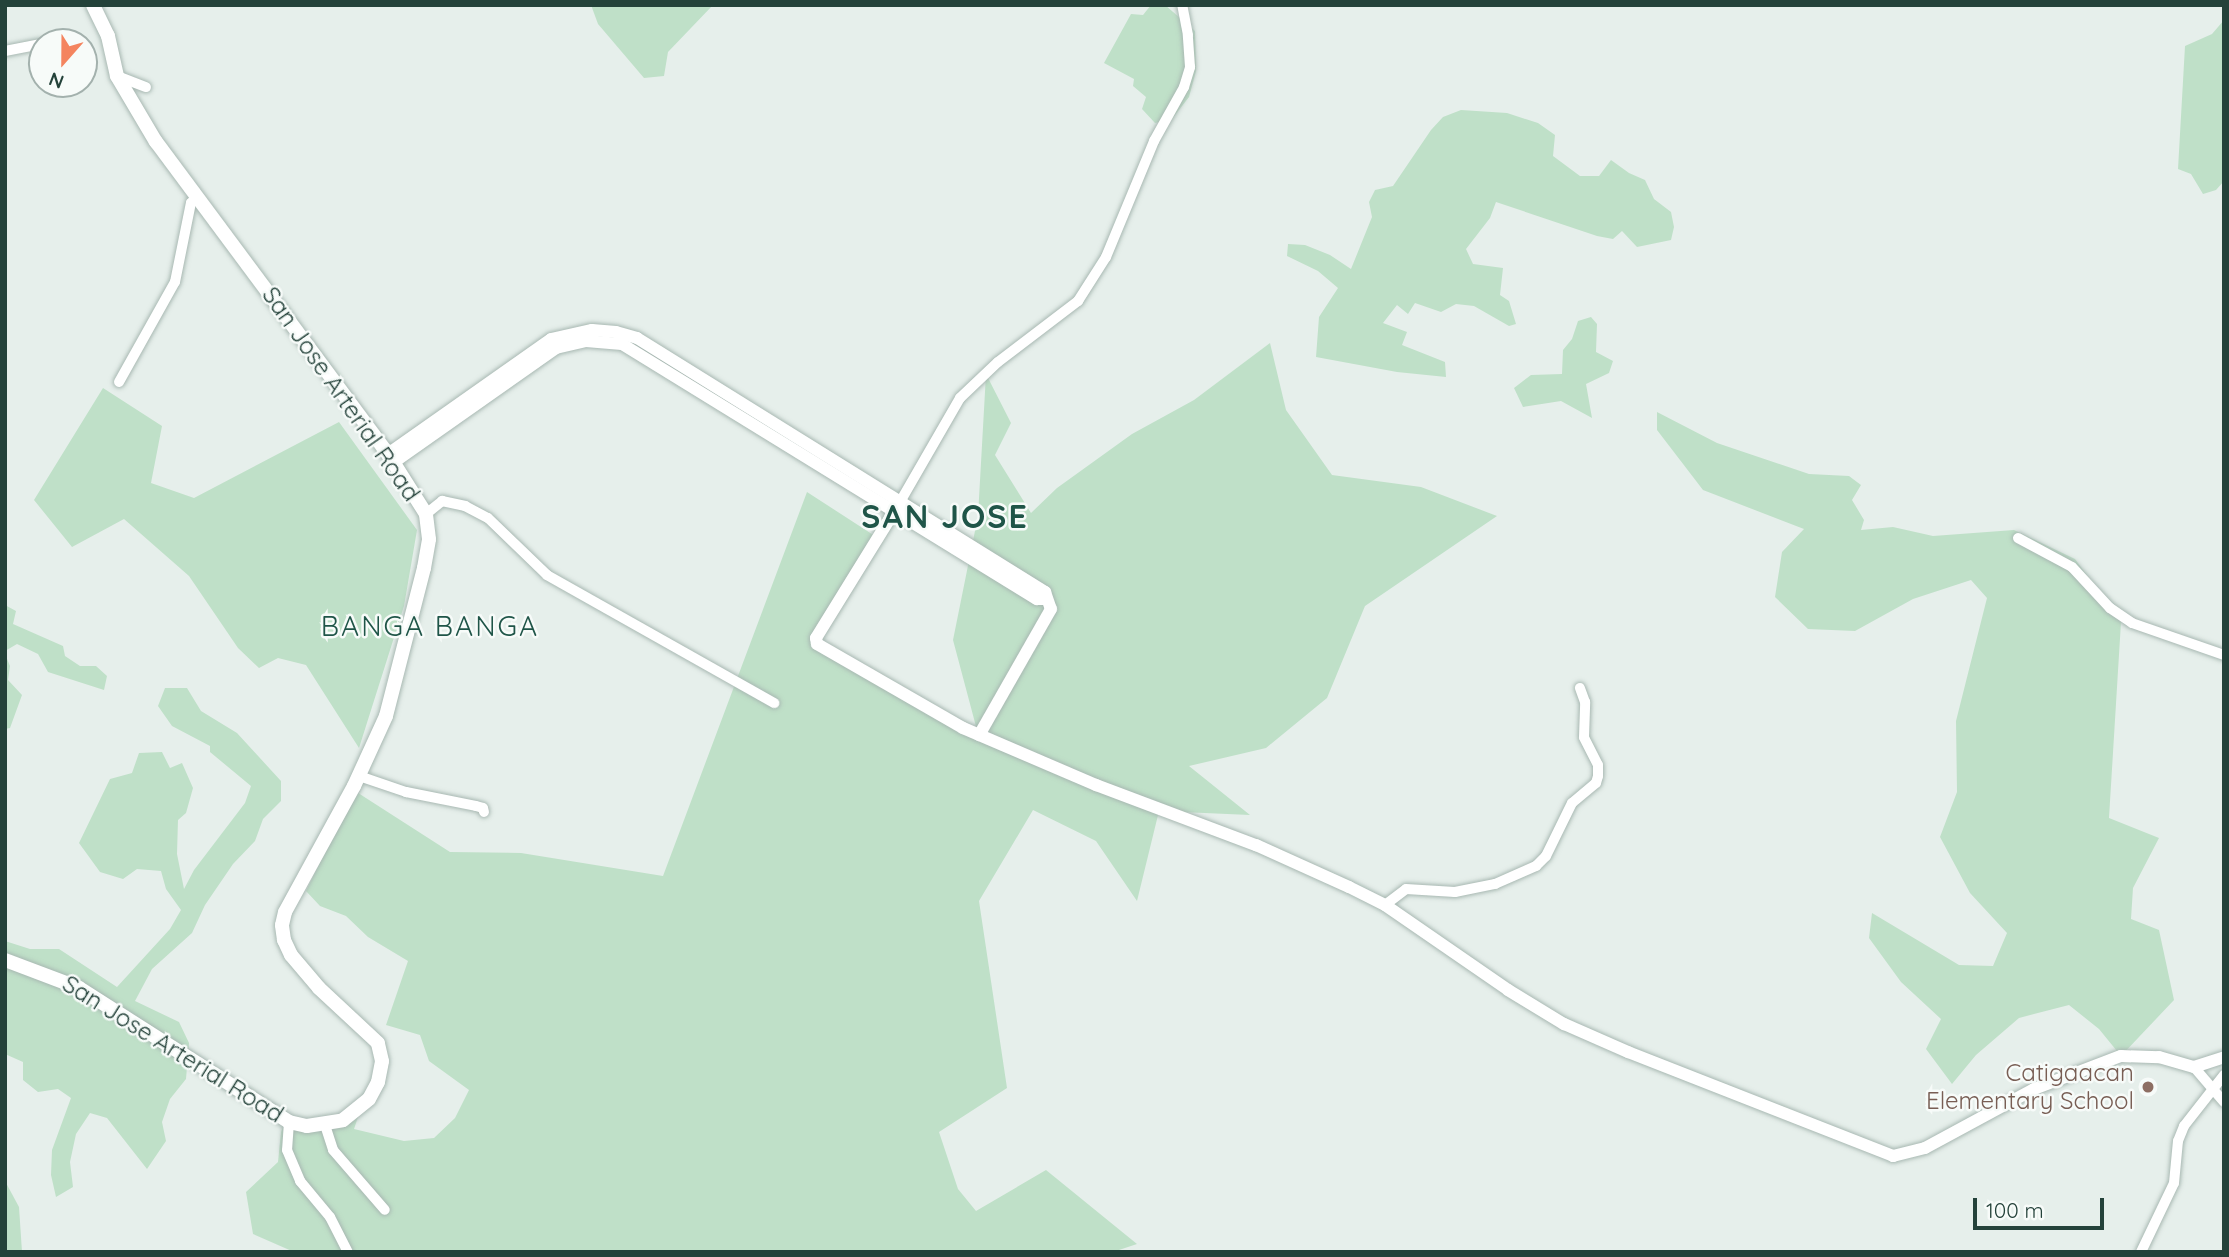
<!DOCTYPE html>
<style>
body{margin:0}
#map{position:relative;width:2229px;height:1257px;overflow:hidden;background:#e6efeb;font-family:Quicksand,sans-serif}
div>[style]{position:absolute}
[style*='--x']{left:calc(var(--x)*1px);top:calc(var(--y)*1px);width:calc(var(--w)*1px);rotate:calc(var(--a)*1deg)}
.green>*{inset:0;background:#bfe0c8}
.roads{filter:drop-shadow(0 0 2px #a8b8b2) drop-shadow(0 0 2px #a8b8b2)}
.minor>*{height:10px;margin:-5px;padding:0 5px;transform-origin:5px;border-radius:5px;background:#fff}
.tertiary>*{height:12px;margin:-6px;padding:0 6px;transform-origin:6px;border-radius:6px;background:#fff}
.secondary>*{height:14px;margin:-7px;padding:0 7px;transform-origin:7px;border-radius:7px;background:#fff}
.dots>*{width:19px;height:19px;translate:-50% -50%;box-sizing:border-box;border:4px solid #f7fbf9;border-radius:50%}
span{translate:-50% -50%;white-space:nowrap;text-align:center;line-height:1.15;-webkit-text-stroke:5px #f7fbf9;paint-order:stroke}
.street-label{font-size:24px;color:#24423a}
.education-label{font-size:24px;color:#785e54}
.right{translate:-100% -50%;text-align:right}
.quarter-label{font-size:28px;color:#1f5548;letter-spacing:2px}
.district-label{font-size:32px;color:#1f5548;font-weight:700;letter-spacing:2px}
.frame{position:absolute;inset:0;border:7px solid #24423a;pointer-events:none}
.north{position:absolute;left:28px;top:28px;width:70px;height:70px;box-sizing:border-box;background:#f7fbf9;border:2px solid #a3b1ad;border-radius:50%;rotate:201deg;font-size:19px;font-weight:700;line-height:28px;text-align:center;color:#24423a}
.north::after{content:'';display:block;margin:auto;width:24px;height:32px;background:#f4845f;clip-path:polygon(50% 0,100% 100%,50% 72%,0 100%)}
.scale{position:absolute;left:1973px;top:1198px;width:131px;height:32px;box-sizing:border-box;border:4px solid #24423a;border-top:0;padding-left:9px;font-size:21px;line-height:24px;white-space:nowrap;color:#24423a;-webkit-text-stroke:5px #f7fbf9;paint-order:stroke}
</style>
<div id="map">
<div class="green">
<i style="clip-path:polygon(591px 5px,713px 5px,668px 52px,664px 76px,644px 78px,598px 24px)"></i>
<i style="clip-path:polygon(1151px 5px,1165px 5px,1195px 31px,1196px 71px,1189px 97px,1172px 119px,1155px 123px,1142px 109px,1146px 97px,1133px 86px,1134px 79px,1104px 63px,1131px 14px,1143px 15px)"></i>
<i style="clip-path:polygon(2224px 20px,2224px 181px,2216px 190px,2203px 194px,2191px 174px,2178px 169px,2185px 46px,2212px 34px)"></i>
<i style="clip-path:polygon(1461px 110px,1507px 113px,1538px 123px,1555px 135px,1553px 156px,1580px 176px,1599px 176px,1611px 160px,1629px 173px,1645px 180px,1654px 199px,1671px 212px,1674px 227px,1671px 240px,1637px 247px,1622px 231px,1613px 239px,1597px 236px,1496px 202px,1490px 218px,1466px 249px,1473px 264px,1503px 268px,1500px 295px,1509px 301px,1516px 324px,1509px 326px,1474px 306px,1456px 304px,1441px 312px,1415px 303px,1408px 314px,1397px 305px,1383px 323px,1407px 332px,1402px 345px,1445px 362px,1446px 377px,1397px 372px,1316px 357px,1319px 317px,1338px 288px,1318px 271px,1287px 256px,1288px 244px,1305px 245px,1330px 255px,1351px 269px,1372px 217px,1369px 202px,1375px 190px,1393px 186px,1431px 130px,1443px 117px)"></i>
<i style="clip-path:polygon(1591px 317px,1597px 324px,1596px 352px,1613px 361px,1609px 373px,1586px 384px,1592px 418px,1561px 401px,1523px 407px,1514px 388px,1531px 375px,1562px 374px,1563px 350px,1572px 339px,1578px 321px)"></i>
<i style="clip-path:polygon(1270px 343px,1286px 410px,1332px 475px,1421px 487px,1497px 516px,1365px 606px,1327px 698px,1266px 748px,1189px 766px,1250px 815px,1159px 811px,1137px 901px,1096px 841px,1033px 810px,979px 901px,1007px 1088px,939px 1132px,958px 1189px,976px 1211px,1046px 1170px,1137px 1244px,1113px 1252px,294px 1252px,253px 1234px,246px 1192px,278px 1162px,281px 1132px,286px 1120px,307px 1126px,362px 1105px,354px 1129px,404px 1141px,434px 1138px,455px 1118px,469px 1090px,429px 1061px,420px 1035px,386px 1025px,408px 961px,368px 937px,346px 916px,320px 906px,306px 891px,355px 791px,450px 852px,521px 853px,663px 876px,807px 492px,878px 538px,816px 638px,978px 734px,953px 640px,978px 516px,986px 374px,1011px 423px,995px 455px,1031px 513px,1057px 488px,1132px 434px,1194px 400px)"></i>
<i style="clip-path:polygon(103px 388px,162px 426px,151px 483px,194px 498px,339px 422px,417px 530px,404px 606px,359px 748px,306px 665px,278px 658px,259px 668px,238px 648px,189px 576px,124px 519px,72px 547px,34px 500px)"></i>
<i style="clip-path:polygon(1657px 412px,1717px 443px,1809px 474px,1849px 476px,1861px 485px,1852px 500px,1864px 520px,1861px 530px,1893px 527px,1933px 536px,2014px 530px,2075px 559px,2121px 622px,2109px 818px,2159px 838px,2133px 888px,2131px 919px,2159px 930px,2174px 1000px,2121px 1056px,2099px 1029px,2069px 1005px,2019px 1018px,1976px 1055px,1952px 1084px,1926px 1049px,1941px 1019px,1901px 982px,1869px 938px,1872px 913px,1959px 965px,1993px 966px,2007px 933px,1970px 893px,1940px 837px,1957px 792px,1956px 721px,1987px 598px,1971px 580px,1913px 599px,1855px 631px,1808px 629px,1775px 597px,1782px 552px,1804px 529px,1703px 490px,1657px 430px)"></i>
<i style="clip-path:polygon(5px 605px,16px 611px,13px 624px,63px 646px,65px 656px,80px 666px,96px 666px,107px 676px,104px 690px,48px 672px,38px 654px,17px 644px,5px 651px)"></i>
<i style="clip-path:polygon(5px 654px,10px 666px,8px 680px,22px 695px,10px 728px,5px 729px)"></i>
<i style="clip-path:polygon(165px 688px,187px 688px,201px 711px,237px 733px,281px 781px,281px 801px,263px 819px,255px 841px,233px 864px,205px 905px,192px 933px,152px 969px,135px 1001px,179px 1022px,189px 1043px,186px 1079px,170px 1099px,162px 1122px,166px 1141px,147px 1169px,107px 1118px,90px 1113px,76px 1134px,70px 1162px,73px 1187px,56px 1197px,51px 1175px,52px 1150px,71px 1098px,58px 1089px,38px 1092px,23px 1080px,23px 1062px,5px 1054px,5px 941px,30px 949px,59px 949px,117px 987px,170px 929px,181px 910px,166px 889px,161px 871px,137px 869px,123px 879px,100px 872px,79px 843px,110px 779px,132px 773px,139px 753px,162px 752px,170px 768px,182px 763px,193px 788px,186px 813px,178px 820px,177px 854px,184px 889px,194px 870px,245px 803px,251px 786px,210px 752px,210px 746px,172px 726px,158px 706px)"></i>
<i style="clip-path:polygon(5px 1181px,19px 1207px,22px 1252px,5px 1252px)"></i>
</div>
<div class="roads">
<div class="minor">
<i style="--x:5;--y:51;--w:38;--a:-11"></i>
<i style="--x:117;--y:76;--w:31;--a:21"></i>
<i style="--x:119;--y:382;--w:115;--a:-60.8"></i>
<i style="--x:175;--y:282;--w:81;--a:-78.6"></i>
<i style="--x:191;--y:203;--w:9;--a:-41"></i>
<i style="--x:900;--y:502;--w:120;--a:-60"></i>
<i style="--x:960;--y:398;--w:52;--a:-43.5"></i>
<i style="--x:998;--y:362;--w:101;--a:-37.3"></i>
<i style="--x:1078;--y:301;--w:52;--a:-57.5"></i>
<i style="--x:1106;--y:257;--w:126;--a:-67.5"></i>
<i style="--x:1154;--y:141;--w:62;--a:-60.9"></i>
<i style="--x:1184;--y:87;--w:21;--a:-73"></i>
<i style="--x:1190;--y:67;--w:32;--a:-94"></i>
<i style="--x:1188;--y:35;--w:31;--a:-101"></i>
<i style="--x:426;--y:514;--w:21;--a:-39"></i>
<i style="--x:442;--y:501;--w:24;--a:12"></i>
<i style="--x:465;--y:506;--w:26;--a:28"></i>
<i style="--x:488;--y:518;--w:82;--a:44"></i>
<i style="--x:547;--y:575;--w:261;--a:29.4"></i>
<i style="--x:2018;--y:538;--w:61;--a:28.2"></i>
<i style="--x:2072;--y:567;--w:56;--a:47.2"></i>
<i style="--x:2110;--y:608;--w:27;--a:34"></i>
<i style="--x:2132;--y:623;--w:97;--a:19.2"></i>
<i style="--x:359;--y:776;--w:50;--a:18.8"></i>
<i style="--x:406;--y:792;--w:71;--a:11.3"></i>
<i style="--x:476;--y:806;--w:7;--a:16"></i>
<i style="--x:483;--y:808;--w:4;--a:76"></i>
<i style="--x:1385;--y:905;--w:26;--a:-37"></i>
<i style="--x:1406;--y:889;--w:49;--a:3.5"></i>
<i style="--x:1455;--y:892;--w:41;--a:-11.3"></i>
<i style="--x:1495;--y:884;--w:45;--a:-23.7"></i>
<i style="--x:1536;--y:866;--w:14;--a:-45"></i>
<i style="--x:1546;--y:856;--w:59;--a:-63.9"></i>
<i style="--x:1572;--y:803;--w:31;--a:-40"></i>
<i style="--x:1596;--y:783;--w:7;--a:-74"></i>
<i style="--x:1598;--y:776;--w:11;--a:-90"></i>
<i style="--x:1598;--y:765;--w:31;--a:-117"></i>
<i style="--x:1584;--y:737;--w:35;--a:-88"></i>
<i style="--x:1585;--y:702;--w:15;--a:-110"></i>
<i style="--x:2194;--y:1067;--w:46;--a:49.4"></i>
<i style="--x:289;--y:1122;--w:28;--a:94"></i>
<i style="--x:287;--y:1150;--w:34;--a:67"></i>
<i style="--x:300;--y:1181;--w:47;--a:50.2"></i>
<i style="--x:330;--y:1217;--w:39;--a:63"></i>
<i style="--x:325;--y:1125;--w:26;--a:72"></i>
<i style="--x:333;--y:1150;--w:79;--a:49.1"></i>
<i style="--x:2141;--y:1252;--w:76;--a:-64.4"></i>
<i style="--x:2174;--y:1183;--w:42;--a:-84.6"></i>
<i style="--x:2178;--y:1141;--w:16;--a:-68"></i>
<i style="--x:2184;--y:1126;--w:65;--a:-51.9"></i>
</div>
<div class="tertiary">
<i style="--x:388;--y:454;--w:199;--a:-35.2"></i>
<i style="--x:551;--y:339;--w:42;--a:-12.4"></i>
<i style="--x:592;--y:330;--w:24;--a:5"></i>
<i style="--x:616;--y:332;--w:22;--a:16"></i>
<i style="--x:637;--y:338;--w:481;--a:31.9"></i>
<i style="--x:1045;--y:592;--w:18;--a:71"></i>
<i style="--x:1051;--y:609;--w:145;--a:119.7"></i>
<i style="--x:394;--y:462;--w:198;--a:-35.1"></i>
<i style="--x:556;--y:348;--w:31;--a:-13"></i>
<i style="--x:586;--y:341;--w:36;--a:5"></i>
<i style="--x:622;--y:344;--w:487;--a:31.6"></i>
<i style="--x:1037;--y:599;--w:9;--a:0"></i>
<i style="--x:900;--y:502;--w:160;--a:121.7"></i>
<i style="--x:816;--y:638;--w:6;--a:81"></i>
<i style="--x:817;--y:644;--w:168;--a:29.9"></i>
<i style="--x:963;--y:728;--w:145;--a:23.2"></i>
<i style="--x:1096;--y:785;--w:171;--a:20.6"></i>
<i style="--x:1256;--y:845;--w:102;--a:24.3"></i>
<i style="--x:1349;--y:887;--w:40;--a:26.6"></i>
<i style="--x:1385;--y:905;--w:150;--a:34.6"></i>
<i style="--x:1508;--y:990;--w:66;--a:31.3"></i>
<i style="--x:1564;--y:1024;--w:70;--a:23.6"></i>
<i style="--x:1628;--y:1052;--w:285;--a:21.4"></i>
<i style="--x:1893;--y:1156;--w:33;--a:-14"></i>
<i style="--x:1925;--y:1148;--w:124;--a:-28.4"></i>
<i style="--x:2034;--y:1089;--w:93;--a:-20.8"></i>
<i style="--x:2121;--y:1056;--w:38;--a:2"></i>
<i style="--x:2159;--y:1057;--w:36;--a:16"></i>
<i style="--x:2194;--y:1067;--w:32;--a:-18"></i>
</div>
<div class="secondary">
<i style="--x:5;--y:960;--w:79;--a:20.7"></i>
<i style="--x:79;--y:988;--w:249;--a:32.5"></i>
<i style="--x:289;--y:1122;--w:18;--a:13"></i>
<i style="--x:307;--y:1126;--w:36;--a:-9"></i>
<i style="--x:343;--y:1120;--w:33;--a:-39"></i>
<i style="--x:369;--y:1099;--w:19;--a:-62"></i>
<i style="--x:378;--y:1082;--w:21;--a:-79"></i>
<i style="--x:382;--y:1061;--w:18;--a:-103"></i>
<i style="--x:378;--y:1043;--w:81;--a:-137"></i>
<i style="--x:319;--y:988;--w:43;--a:-130.3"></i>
<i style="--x:291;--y:955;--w:17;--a:-115"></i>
<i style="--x:284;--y:940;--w:15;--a:-98"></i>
<i style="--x:282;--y:925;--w:13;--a:-77"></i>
<i style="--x:285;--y:912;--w:144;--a:-61.3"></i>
<i style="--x:354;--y:786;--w:77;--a:-65.4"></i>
<i style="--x:386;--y:716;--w:153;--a:-75.6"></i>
<i style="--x:424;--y:568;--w:29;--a:-80"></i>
<i style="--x:429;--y:539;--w:25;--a:-97"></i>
<i style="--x:426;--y:514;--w:71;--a:-122.3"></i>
<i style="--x:388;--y:454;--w:389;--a:-126.6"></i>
<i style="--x:156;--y:142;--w:77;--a:-120.6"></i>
<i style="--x:117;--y:76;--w:41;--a:-102.7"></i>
<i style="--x:108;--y:36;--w:34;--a:-116"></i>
</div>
</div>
<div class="dots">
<i style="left:2148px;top:1087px;background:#8d6e63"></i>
</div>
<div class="street-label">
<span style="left:341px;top:394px;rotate:55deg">San Jose Arterial Road</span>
<span style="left:173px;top:1049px;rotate:32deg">San Jose Arterial Road</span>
</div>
<div class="education-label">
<span class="right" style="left:2134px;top:1087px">Catigaacan<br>Elementary School</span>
</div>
<div class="quarter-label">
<span style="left:430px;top:626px">BANGA BANGA</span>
</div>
<div class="district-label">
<span style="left:945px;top:516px">SAN JOSE</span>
</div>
<div class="frame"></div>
<div class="north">N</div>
<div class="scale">100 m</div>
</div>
